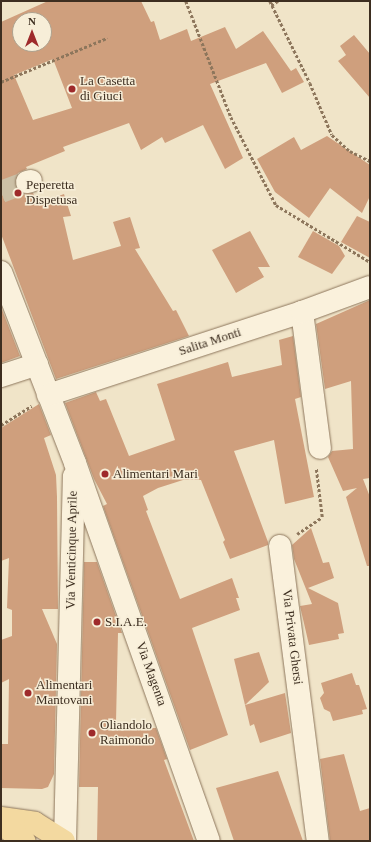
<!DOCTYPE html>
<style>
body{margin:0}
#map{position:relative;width:371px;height:842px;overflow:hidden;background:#f0e4c8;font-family:Georgia,serif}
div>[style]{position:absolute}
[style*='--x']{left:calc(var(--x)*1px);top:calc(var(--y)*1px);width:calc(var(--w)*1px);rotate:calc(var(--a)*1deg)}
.building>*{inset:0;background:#cf9f7d}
.minor-tunnel>*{height:22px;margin-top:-11px;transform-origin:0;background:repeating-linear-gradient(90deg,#ccc0a6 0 22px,transparent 0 33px)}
.path>*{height:2.5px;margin-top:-1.25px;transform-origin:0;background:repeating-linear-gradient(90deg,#8d765c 0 3px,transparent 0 5px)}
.roads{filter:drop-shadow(0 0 1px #8d765c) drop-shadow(0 0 1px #8d765c)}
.minor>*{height:22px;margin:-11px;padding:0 11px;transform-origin:11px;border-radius:11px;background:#faf1dc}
.major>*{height:22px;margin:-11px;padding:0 11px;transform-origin:11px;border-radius:11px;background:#f3d9a0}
.dots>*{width:11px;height:11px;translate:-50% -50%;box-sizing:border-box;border:2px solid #f7eed8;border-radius:50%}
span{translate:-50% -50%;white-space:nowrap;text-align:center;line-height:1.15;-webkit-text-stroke:3px #f7eed8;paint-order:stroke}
.poi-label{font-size:13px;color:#3d2e20}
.left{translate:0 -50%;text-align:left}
.street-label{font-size:13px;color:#3d2e20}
.frame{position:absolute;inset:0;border:2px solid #3d2e20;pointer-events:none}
.north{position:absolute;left:12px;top:12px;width:40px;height:40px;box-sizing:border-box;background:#f7eed8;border:1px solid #ada18e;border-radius:50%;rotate:0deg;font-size:11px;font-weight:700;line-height:16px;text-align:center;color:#3d2e20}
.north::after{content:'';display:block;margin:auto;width:14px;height:18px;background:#9e2a2b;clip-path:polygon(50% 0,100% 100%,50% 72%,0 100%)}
</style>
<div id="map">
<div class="building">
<i style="clip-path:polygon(evenodd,48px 1px,141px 1px,151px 22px,154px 21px,160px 40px,187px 29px,191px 41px,225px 27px,236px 49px,263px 31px,291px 71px,296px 68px,304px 82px,282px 93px,266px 63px,210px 84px,243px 158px,225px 169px,203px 125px,165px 143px,162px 137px,141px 150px,129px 123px,63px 147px,65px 151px,26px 167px,27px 169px,18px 173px,15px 179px,18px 190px,24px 194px,33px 193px,37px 204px,64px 194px,71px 216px,63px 217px,73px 260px,121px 246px,113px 222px,130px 217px,140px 248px,135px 249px,173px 311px,176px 310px,189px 336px,56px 379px,1px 234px,1px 22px,48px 1px,20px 20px,44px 20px,44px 44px,20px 44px,20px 20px,48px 1px,53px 59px,72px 108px,33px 120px,14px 75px,53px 59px)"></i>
<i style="clip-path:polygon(354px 35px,370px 54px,370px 98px,338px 61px,346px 55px,340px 46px)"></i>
<i style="clip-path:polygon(327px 136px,370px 165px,370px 196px,362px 213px,330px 188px,309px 218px,275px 192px,257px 159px,294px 137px,301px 150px)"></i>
<i style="clip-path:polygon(357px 216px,370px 222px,370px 258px,341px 242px)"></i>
<i style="clip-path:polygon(250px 231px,270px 267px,258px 267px,264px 277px,236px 293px,212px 250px)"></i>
<i style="clip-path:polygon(313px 231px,339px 246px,345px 256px,332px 274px,298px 257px)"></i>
<i style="clip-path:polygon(370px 300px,370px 478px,363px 479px,370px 497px,370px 566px,367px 566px,346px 497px,357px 488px,343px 491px,328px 457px,332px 451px,353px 449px,351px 381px,325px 389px,316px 324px)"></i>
<i style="clip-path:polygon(1px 307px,20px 356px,1px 363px)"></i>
<i style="clip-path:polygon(293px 336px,301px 397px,295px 399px,314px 497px,285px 504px,274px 440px,234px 451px,268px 542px,268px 545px,230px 559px,223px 542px,225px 540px,201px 480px,183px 480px,158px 488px,143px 496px,148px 510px,146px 511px,180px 599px,232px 578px,239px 598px,236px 598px,240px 610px,192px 628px,228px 735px,190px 750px,103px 506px,107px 504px,94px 479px,65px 403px,96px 392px,100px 401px,106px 399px,129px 456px,175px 440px,157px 384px,228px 362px,232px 377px,282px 365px,279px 340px)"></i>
<i style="clip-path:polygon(39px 404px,51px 435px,44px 438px,56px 475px,57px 497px,58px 609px,42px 609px,57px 644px,54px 774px,48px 787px,42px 789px,1px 788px,1px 744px,8px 744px,9px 679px,1px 683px,1px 640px,12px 636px,12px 610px,7px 608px,9px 558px,1px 561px,1px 428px)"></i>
<i style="clip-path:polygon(311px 528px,323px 563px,329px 562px,334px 578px,308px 588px,338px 603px,344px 633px,338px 634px,339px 639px,309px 645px,300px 606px,312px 604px,294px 559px,292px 545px)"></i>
<i style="clip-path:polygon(84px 562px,97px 562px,122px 633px,118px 633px,116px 722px,122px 723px,122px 728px,156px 728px,167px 759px,164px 760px,194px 841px,97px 841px,98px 787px,79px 787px)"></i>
<i style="clip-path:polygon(259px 652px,269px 682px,245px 705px,234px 659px)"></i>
<i style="clip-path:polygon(352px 673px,356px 685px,359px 685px,367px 709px,362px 710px,363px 714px,333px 721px,330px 712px,324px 709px,320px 698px,324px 693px,321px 683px)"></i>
<i style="clip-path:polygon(285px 693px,291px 733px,260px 743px,254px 724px,250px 726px,245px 705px)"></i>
<i style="clip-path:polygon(344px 754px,360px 811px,370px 808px,370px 841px,330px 841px,320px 759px)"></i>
<i style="clip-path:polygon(278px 771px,303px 841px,234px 841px,216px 788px)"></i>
</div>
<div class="minor-tunnel">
<i style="--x:1;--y:192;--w:28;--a:-21"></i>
</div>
<div class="path">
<i style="--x:186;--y:1;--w:124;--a:68.8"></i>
<i style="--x:231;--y:117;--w:99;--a:62.9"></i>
<i style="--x:276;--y:205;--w:110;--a:31.2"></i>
<i style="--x:270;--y:1;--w:91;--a:64"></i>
<i style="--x:310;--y:83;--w:56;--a:67.1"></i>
<i style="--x:332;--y:135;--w:24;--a:42"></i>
<i style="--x:350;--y:151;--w:22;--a:27"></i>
<i style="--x:271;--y:5;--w:8;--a:-30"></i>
<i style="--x:1;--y:82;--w:115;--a:-22.5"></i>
<i style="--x:1;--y:425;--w:36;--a:-32"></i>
<i style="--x:297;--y:534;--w:30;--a:-34"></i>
<i style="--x:322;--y:517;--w:49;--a:-97"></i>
</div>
<div class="roads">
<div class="minor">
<i style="--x:27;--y:182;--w:4;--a:-14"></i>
<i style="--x:1;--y:272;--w:205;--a:68.8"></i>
<i style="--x:75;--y:463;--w:401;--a:70.5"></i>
<i style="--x:302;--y:312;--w:137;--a:82.5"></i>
<i style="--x:1;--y:376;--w:38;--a:-18"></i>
<i style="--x:48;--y:395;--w:267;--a:-18.1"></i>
<i style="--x:302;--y:312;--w:72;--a:-20.2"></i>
<i style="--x:280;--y:546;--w:297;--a:82.7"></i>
<i style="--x:65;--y:841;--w:365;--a:-88.6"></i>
</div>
<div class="major">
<i style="--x:1;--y:818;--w:34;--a:8"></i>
<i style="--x:35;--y:823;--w:34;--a:32"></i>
<i style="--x:1;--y:824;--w:29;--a:36"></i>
</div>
</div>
<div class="dots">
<i style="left:72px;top:89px;background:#9e2a2b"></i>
<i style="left:18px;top:193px;background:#9e2a2b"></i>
<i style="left:105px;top:474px;background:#9e2a2b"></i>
<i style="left:97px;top:622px;background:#9e2a2b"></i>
<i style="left:28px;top:693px;background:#9e2a2b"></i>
<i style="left:92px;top:733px;background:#9e2a2b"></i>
</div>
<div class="poi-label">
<span class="left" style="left:80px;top:89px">La Casetta<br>di Giuci</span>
<span class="left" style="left:26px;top:193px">Peperetta<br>Dispetusa</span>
<span class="left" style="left:113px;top:474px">Alimentari Mari</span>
<span class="left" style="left:105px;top:622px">S.I.A.E.</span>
<span class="left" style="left:36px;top:693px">Alimentari<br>Mantovani</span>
<span class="left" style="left:100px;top:733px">Oliandolo<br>Raimondo</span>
</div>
<div class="street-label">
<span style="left:210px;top:342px;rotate:-18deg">Salita Monti</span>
<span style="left:72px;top:550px;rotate:-89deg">Via Venticinque Aprile</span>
<span style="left:292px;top:637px;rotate:83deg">Via Privata Ghersi</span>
<span style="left:151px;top:674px;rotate:70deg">Via Magenta</span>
</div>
<div class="frame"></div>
<div class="north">N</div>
</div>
